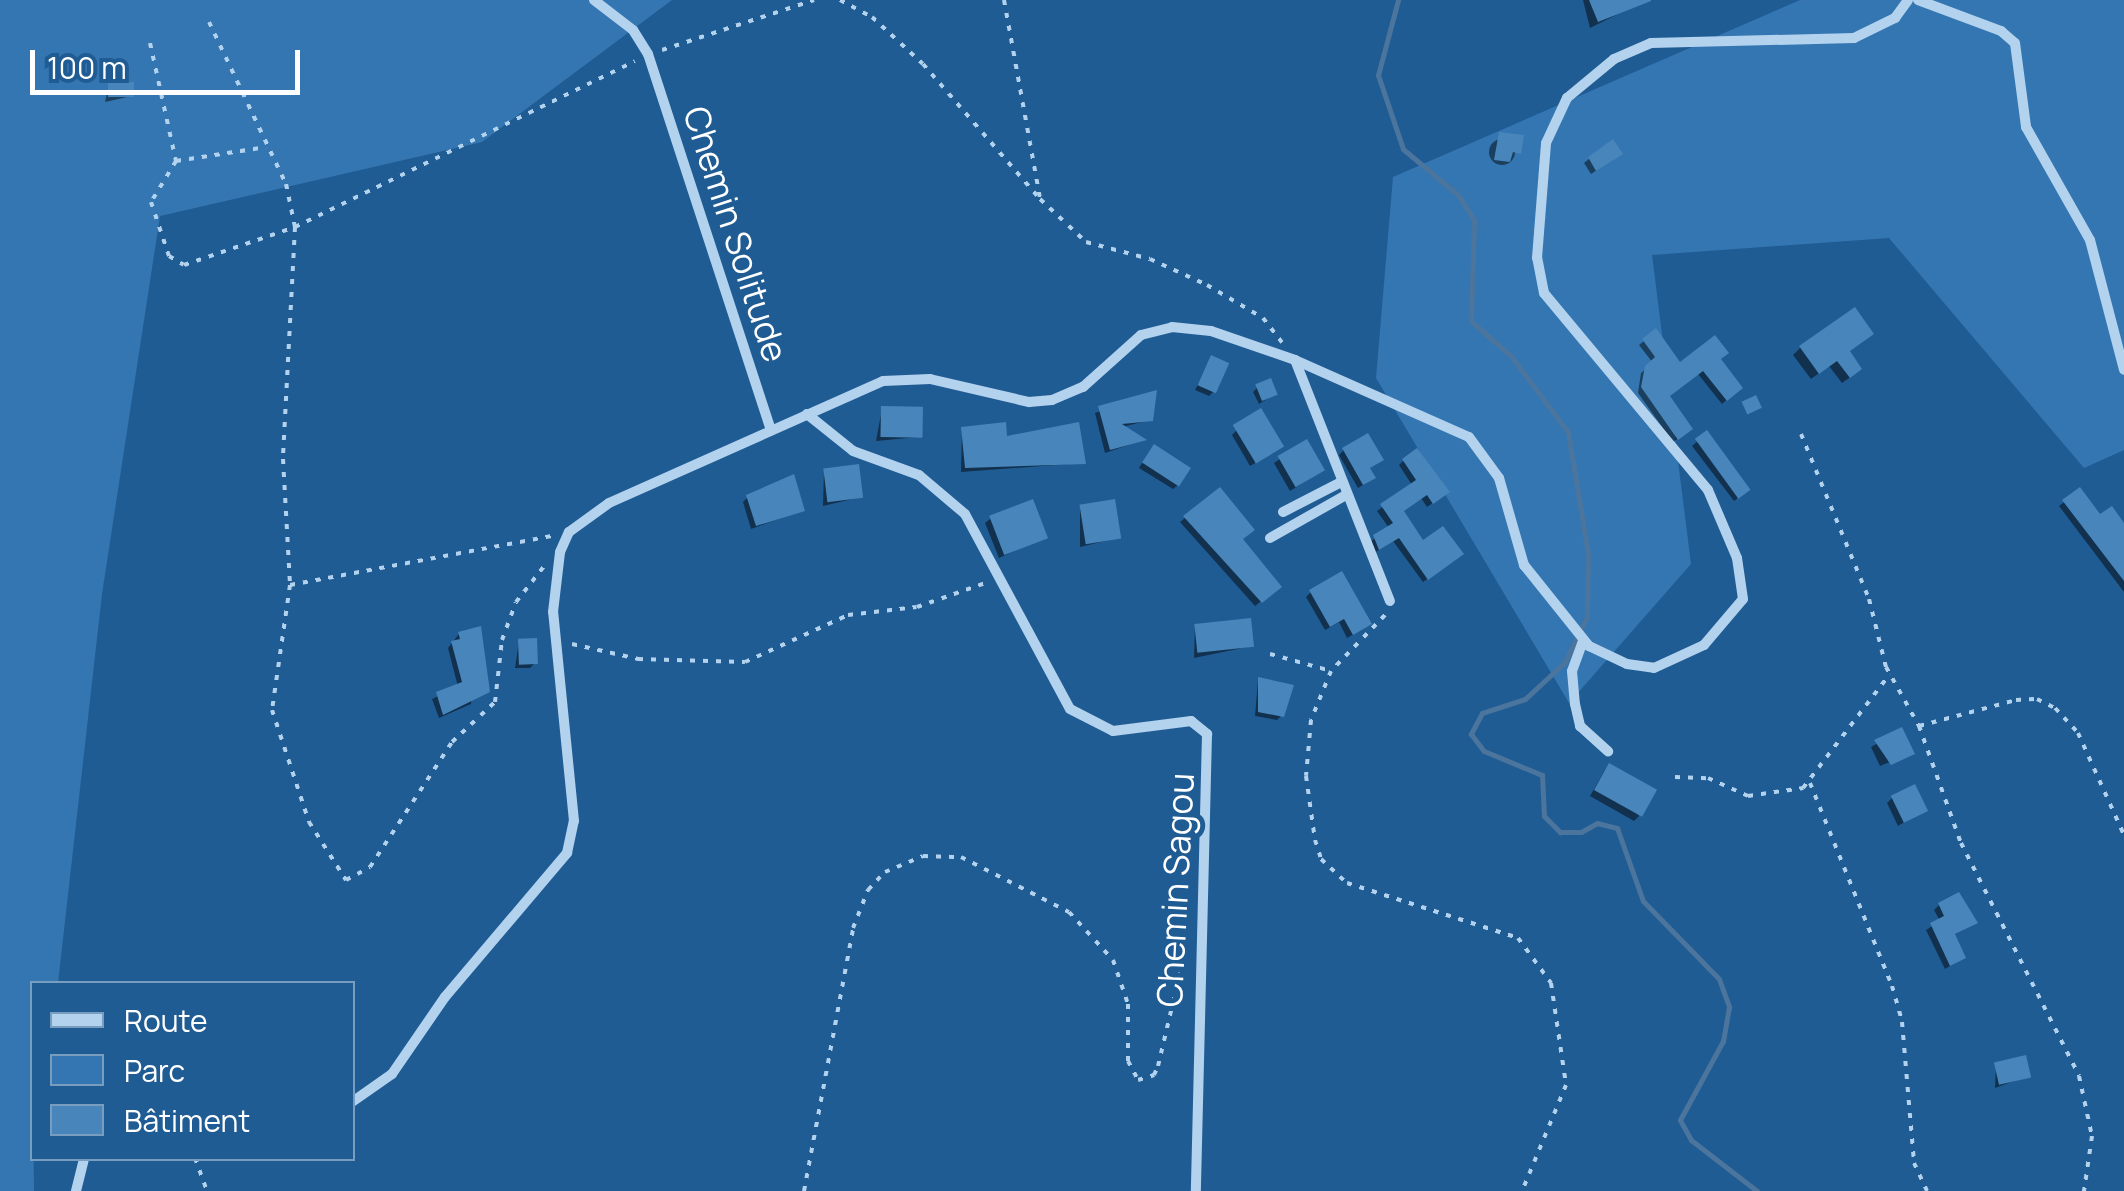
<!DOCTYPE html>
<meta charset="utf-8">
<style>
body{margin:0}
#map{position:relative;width:2124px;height:1191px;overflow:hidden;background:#205c94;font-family:Manrope,sans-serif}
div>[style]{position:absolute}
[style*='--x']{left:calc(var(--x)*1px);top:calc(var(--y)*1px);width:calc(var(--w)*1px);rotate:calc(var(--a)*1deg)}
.green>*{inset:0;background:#3476b2}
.shadow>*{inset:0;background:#0007}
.round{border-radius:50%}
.stream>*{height:5px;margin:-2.5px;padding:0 2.5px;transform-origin:2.5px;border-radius:2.5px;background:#4c759d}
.building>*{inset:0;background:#4885ba;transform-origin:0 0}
.path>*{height:4px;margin-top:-2px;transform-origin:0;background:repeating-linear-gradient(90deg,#b3d2ee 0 5px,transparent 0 13px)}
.street>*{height:10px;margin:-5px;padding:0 5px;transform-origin:5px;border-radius:5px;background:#b3d2ee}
span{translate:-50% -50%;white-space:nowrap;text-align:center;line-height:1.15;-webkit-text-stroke:10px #205c94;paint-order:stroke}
.street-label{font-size:35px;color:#fff}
.legend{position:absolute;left:30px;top:981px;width:325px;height:180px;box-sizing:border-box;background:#205c94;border:2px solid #799dbf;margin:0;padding:12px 18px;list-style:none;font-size:30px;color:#fff}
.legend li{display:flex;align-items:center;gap:20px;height:50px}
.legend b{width:50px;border:2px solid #799dbf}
.scale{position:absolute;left:30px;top:50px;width:270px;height:45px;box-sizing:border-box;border:5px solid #fff;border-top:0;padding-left:12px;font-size:30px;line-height:35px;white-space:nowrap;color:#fff;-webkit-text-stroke:8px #205c94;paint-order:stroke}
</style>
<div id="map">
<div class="green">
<i style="clip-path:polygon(0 0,672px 0,482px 142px,160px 216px,102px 594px,58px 983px,32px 984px,34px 1191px,0 1191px)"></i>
<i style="clip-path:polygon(1800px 0,2124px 0,2124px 450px,2084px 468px,1889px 238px,1652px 255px,1691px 564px,1569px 703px,1376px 378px,1393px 177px)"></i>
</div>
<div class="shadow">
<i style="clip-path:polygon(1583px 0,1634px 0,1636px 5px,1590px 28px)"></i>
<i style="clip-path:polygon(109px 85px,132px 96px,105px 102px)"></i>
<i class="round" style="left:1489px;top:139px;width:26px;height:26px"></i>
<i style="clip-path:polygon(1615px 158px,1591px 174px,1584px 163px,1589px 159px)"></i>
<i style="clip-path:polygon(1644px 341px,1680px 365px,1718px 359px,1740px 388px,1722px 404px,1698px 374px,1667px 397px,1686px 433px,1673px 442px,1638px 393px,1641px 373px,1653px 363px,1639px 345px)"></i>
<i style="clip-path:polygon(1800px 348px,1848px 352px,1852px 376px,1842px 383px,1829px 366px,1811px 379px,1793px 355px)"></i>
<i style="clip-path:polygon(1212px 358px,1214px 391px,1209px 396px,1195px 390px)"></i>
<i style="clip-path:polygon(1258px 387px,1275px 394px,1259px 404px,1253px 392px)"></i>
<i style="clip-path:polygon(1154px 393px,1150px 420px,1122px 427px,1143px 440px,1105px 453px,1095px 413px)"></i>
<i style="clip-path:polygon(882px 409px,919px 437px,876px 441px)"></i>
<i style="clip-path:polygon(962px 429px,1005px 439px,1083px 463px,961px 472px)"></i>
<i style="clip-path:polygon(1237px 430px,1276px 451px,1250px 466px,1232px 435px)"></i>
<i style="clip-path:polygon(1707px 433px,1743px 494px,1734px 501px,1692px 446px)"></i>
<i style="clip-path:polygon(1306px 442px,1317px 474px,1290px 491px,1274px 463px)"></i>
<i style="clip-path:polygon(1344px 450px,1368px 482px,1358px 488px,1339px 455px)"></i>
<i style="clip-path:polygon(1149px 452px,1178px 485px,1173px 489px,1139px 468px)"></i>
<i style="clip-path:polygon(1403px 461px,1443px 496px,1427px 507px,1421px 498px,1401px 512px,1423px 544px,1456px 559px,1423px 582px,1393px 541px,1374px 553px,1370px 542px,1389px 528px,1377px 511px,1412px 485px,1399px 465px)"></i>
<i style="clip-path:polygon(824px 471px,861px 497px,823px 506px)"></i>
<i style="clip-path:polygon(2080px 490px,2099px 518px,2124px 526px,2124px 592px,2059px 506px)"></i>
<i style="clip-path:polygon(748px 497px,803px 510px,751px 529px,743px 502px)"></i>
<i style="clip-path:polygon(1080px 507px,1118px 538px,1080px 547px)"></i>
<i style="clip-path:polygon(1185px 518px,1240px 539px,1274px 591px,1255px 606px,1180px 522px)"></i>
<i style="clip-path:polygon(990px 519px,1045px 537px,999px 558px,985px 523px)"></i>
<i style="clip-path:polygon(1311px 592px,1364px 628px,1347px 638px,1339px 622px,1325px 630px,1306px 597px)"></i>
<i style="clip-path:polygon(1195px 627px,1252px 646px,1194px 658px)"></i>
<i style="clip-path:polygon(479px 629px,471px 704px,439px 718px,432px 699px,458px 687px,448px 648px,459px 634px)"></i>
<i style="clip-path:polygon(519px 641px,535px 663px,530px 668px,515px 668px)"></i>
<i style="clip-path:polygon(1258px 680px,1282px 715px,1277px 720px,1255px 716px)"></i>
<i style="clip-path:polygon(1901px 730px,1912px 753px,1880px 766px,1871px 747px)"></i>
<i style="clip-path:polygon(1605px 770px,1639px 816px,1634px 821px,1590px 796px)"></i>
<i style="clip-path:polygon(1892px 798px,1925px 810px,1898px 826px,1887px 803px)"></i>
<i style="clip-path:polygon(1939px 905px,1975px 923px,1952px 936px,1963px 958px,1945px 969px,1926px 930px,1940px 921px,1934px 910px)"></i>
<i style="clip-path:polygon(1996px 1065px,2028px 1076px,1995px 1088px)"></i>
</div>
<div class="stream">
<i style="--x:1398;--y:0;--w:78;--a:104.9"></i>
<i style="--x:1378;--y:75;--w:78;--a:71.3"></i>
<i style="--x:1403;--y:149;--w:72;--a:39.9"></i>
<i style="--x:1458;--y:195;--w:30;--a:57"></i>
<i style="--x:1474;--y:220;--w:101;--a:91.7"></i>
<i style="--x:1471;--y:321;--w:53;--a:41.2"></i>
<i style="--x:1511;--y:356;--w:95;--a:53.1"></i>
<i style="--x:1568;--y:432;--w:124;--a:80.7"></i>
<i style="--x:1588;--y:554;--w:63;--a:90.9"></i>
<i style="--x:1587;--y:617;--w:50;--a:116.1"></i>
<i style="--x:1565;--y:662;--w:54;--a:137.2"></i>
<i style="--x:1525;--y:699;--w:45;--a:162"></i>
<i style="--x:1482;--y:713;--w:24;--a:118"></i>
<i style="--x:1471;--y:734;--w:21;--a:53"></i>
<i style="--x:1484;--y:751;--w:63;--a:22.5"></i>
<i style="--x:1542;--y:775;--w:41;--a:87.2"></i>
<i style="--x:1544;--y:816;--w:23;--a:45"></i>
<i style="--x:1560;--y:832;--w:21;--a:0"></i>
<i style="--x:1581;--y:832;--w:18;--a:-29"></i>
<i style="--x:1597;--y:823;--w:21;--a:14"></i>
<i style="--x:1617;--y:828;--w:77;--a:70.4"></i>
<i style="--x:1643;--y:901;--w:109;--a:45.7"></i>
<i style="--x:1719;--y:979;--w:30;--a:70"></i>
<i style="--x:1729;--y:1007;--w:35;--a:100"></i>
<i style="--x:1723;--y:1041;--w:90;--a:118.6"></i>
<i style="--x:1680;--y:1120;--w:23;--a:61"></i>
<i style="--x:1691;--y:1140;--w:83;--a:37.7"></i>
</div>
<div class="building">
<i style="clip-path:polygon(1589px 0,1651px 0,1651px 1px,1598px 22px)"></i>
<i style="left:134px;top:82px;width:15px;height:26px;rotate:90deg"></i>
<i style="clip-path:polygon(1499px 132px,1524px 135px,1521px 154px,1513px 152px,1510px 162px,1494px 160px)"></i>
<i style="clip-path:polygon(1613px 139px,1623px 154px,1596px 171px,1588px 157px)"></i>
<i style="clip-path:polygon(1855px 307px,1874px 334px,1850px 351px,1862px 369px,1850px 378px,1837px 361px,1819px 374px,1799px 346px)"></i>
<i style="clip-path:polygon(1656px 328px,1680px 362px,1715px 335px,1729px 353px,1721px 359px,1743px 388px,1727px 401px,1703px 371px,1678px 390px,1670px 396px,1693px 429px,1678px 440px,1641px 387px,1645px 366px,1655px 357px,1642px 339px)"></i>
<i style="left:1211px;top:355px;width:20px;height:33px;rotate:24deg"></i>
<i style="left:1271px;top:378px;width:18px;height:17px;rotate:68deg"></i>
<i style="clip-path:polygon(1157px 390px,1153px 421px,1122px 424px,1147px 440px,1110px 450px,1098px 406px)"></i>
<i style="left:1756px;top:395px;width:14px;height:16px;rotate:65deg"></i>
<i style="left:881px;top:406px;width:42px;height:31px;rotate:1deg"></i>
<i style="left:1261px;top:408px;width:45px;height:33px;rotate:59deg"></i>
<i style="clip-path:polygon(1006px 422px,1007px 436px,1079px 422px,1086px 464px,965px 468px,961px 427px)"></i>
<i style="left:1707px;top:430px;width:74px;height:15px;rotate:54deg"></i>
<i style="clip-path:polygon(1368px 433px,1384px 460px,1370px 468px,1376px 478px,1363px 485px,1342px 448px)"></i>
<i style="left:1307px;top:439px;width:36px;height:34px;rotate:60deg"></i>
<i style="left:1154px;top:444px;width:44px;height:22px;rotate:33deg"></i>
<i style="clip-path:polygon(1417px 448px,1450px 492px,1433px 504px,1427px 495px,1404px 511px,1423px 540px,1443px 526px,1464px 554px,1428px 580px,1399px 538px,1379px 550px,1373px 535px,1393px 523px,1380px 504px,1416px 480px,1402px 459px)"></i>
<i style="left:859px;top:464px;width:34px;height:36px;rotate:83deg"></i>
<i style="clip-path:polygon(794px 474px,805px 511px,756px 526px,746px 495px)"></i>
<i style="clip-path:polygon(1220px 487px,1255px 530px,1243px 539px,1282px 587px,1262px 603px,1183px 516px)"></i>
<i style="clip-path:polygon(2080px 487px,2100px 514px,2112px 506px,2124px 523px,2124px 581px,2062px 500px)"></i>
<i style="left:1033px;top:499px;width:42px;height:47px;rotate:69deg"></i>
<i style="left:1115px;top:499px;width:40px;height:36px;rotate:81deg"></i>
<i style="clip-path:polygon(1342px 571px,1372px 624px,1353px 635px,1344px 619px,1330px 627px,1309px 590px)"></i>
<i style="left:1251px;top:618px;width:29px;height:57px;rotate:84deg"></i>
<i style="clip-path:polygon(481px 626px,490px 692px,443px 715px,436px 692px,462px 682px,451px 641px,460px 639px,458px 632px)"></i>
<i style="left:537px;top:638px;width:26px;height:19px;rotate:88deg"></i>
<i style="clip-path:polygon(1258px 677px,1294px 685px,1284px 717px,1258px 712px)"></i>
<i style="clip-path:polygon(1902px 727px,1915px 754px,1891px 765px,1874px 740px)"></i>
<i style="left:1609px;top:763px;width:55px;height:31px;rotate:29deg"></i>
<i style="left:1915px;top:784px;width:30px;height:27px;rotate:64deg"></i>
<i style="clip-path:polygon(1959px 892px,1978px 923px,1955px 934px,1966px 958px,1950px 966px,1930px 923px,1944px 916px,1938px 903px)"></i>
<i style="left:2026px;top:1055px;width:23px;height:33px;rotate:77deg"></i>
</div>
<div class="path">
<i style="--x:840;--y:0;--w:36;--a:28"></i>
<i style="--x:872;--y:17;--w:69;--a:42.7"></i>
<i style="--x:923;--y:64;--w:179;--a:49.1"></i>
<i style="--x:1004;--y:0;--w:202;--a:79.7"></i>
<i style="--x:1040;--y:199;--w:63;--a:43.1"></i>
<i style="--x:1086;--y:242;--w:66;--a:14.9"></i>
<i style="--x:1150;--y:259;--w:63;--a:24.5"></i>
<i style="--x:1207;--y:285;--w:65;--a:30.5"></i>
<i style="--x:1263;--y:318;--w:31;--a:52"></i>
<i style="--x:209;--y:22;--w:179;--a:64.6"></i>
<i style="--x:286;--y:184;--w:44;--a:78.2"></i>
<i style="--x:295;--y:227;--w:232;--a:93"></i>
<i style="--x:283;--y:459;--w:126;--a:86.8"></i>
<i style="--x:290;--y:585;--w:126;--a:98.2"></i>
<i style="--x:272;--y:710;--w:118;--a:71.7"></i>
<i style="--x:309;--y:822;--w:69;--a:57.5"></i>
<i style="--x:346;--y:880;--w:27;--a:-28"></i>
<i style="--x:370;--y:867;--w:149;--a:-56.7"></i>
<i style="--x:452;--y:742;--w:59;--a:-42.9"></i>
<i style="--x:495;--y:702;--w:62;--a:-83.6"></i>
<i style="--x:502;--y:640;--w:40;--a:-69.8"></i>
<i style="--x:516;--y:602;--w:47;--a:-51.9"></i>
<i style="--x:150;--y:43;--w:121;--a:77.6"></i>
<i style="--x:176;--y:161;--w:91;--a:-8.8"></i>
<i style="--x:662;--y:50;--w:160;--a:-18.2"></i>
<i style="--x:176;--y:161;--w:48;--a:121.4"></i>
<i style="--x:151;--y:202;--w:57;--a:71.6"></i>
<i style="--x:169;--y:256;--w:17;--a:31"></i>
<i style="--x:184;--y:265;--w:117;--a:-18.9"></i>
<i style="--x:295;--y:227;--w:378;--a:-26"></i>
<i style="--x:1801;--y:434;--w:178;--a:67.6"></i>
<i style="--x:1869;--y:599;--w:70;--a:76"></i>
<i style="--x:1886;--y:667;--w:68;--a:60.8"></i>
<i style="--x:1919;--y:726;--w:124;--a:70.3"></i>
<i style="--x:1961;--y:843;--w:261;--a:63.1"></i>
<i style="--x:2079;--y:1076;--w:61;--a:77.8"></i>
<i style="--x:2092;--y:1136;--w:56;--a:98.3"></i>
<i style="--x:290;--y:585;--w:266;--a:-10.6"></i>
<i style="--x:1385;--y:615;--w:78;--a:134"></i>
<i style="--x:1331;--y:671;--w:53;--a:112.2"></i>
<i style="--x:1311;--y:720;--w:56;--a:95.1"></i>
<i style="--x:1306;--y:776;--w:65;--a:82"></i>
<i style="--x:1315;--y:840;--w:20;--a:72"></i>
<i style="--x:1321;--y:859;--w:35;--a:43"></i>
<i style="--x:1347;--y:883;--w:180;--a:17.8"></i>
<i style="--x:1518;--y:938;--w:56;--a:53.7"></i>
<i style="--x:1551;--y:983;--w:103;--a:81.6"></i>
<i style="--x:1566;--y:1085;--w:115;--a:112.5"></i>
<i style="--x:572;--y:644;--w:68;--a:12.8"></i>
<i style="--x:638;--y:659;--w:107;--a:1.6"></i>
<i style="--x:745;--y:662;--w:113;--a:-24.5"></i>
<i style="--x:848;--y:615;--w:69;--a:-6.6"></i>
<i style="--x:917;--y:607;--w:72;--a:-19.4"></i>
<i style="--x:1270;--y:654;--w:63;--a:15.6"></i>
<i style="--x:1919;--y:726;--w:100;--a:-15"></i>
<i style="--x:2016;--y:700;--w:21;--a:-3"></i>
<i style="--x:2037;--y:699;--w:20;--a:27"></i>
<i style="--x:2055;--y:708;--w:34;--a:47"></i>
<i style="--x:2078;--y:733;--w:112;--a:65.7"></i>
<i style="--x:1675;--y:777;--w:33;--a:2"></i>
<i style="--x:1708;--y:778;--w:44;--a:24.2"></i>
<i style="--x:1748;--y:796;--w:56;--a:-8.3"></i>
<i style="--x:1803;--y:788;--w:143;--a:-52.7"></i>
<i style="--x:1810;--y:783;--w:219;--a:68"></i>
<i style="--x:1892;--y:986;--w:37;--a:74"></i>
<i style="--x:1902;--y:1022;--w:142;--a:85.1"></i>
<i style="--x:1914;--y:1163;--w:31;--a:65"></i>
<i style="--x:195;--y:1158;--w:35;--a:70"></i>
<i style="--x:804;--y:1191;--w:268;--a:-79.4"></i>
<i style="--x:853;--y:928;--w:41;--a:-68.5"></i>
<i style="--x:868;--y:890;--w:25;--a:-47"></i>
<i style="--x:885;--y:872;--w:41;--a:-22.8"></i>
<i style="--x:923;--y:856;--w:38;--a:2"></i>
<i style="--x:961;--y:857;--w:121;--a:27"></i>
<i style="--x:1069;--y:912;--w:65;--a:47.5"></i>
<i style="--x:1113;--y:960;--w:46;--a:71.2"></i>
<i style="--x:1128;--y:1004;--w:57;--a:90"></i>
<i style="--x:1128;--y:1061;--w:21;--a:62"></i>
<i style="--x:1138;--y:1080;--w:17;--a:-17"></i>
<i style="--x:1154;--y:1075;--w:10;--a:-66"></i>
<i style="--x:1158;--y:1066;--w:126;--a:-76.7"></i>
</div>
<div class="street">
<i style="--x:594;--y:0;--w:49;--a:37.6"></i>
<i style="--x:633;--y:30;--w:28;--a:58"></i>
<i style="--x:648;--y:54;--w:396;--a:71.9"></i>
<i style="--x:1918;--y:0;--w:89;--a:20.5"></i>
<i style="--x:2001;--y:31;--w:18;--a:41"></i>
<i style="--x:2015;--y:43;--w:85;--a:82.5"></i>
<i style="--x:2026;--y:127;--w:130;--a:60.5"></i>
<i style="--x:2090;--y:240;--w:134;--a:75.3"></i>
<i style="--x:1295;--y:360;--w:259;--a:68.5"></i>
<i style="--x:807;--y:414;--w:59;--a:38.8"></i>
<i style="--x:853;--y:451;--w:70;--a:20"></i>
<i style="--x:919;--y:475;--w:60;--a:40.3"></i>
<i style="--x:965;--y:514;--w:221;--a:61.7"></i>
<i style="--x:1070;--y:709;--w:48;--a:27.1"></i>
<i style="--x:1113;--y:731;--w:79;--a:-7.3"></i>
<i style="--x:1191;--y:721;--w:21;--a:39"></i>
<i style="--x:1207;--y:734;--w:457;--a:91.4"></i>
<i style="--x:1283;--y:512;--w:65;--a:-27.3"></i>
<i style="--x:1270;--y:538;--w:87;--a:-29.5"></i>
<i style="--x:1583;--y:641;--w:32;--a:110"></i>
<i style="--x:1572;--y:671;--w:33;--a:85"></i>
<i style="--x:1575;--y:704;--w:23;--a:77"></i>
<i style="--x:1580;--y:726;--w:38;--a:42"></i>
<i style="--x:352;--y:1102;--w:49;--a:-35"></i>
<i style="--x:392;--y:1074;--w:93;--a:-55.5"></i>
<i style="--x:445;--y:997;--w:189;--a:-49.7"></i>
<i style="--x:567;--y:853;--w:33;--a:-78"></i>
<i style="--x:574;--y:821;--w:210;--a:-95.7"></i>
<i style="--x:553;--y:612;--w:60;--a:-83.3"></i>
<i style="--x:560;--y:552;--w:22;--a:-66"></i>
<i style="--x:569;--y:532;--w:49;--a:-35.9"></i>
<i style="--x:609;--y:503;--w:300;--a:-24"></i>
<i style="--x:883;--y:381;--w:47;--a:-2.4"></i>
<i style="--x:930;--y:379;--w:102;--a:13.1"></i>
<i style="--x:1029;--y:402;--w:23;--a:-5"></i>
<i style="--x:1052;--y:400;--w:34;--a:-23"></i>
<i style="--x:1083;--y:387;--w:78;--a:-41.9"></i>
<i style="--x:1141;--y:335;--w:32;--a:-14"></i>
<i style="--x:1172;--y:327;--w:39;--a:6"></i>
<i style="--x:1211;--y:331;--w:89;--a:19"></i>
<i style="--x:1295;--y:360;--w:190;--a:23.9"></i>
<i style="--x:1469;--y:437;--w:51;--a:53.8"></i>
<i style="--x:1499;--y:478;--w:91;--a:74"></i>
<i style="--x:1524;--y:565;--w:104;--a:51.3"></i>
<i style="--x:1589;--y:646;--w:42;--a:25.3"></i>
<i style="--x:1627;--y:664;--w:27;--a:8"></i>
<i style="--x:1654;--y:668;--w:55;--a:-24.7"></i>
<i style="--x:1704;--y:645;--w:60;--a:-49.7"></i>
<i style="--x:1743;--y:599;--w:41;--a:-98.3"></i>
<i style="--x:1737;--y:558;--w:74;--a:-113.1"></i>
<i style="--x:1708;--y:490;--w:256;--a:-129.8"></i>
<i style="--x:1544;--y:293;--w:36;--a:-101"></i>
<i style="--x:1537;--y:258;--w:115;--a:-85.5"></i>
<i style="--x:1546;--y:143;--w:50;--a:-65"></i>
<i style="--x:1567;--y:98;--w:61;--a:-39.7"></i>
<i style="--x:1614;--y:59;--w:40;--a:-23.4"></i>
<i style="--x:1651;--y:43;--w:203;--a:-1.4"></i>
<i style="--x:1854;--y:38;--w:46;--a:-26"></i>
<i style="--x:1895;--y:18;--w:22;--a:-54"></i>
<i style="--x:76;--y:1191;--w:34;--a:-76"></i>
</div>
<div class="street-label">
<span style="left:736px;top:234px;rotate:72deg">Chemin Solitude</span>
<span style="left:1175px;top:890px;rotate:-87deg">Chemin Sagou</span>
</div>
<ul class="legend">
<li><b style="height:12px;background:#b3d2ee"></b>Route</li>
<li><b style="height:28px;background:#3476b2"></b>Parc</li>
<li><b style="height:28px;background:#4885ba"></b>Bâtiment</li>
</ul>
<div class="scale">100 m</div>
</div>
